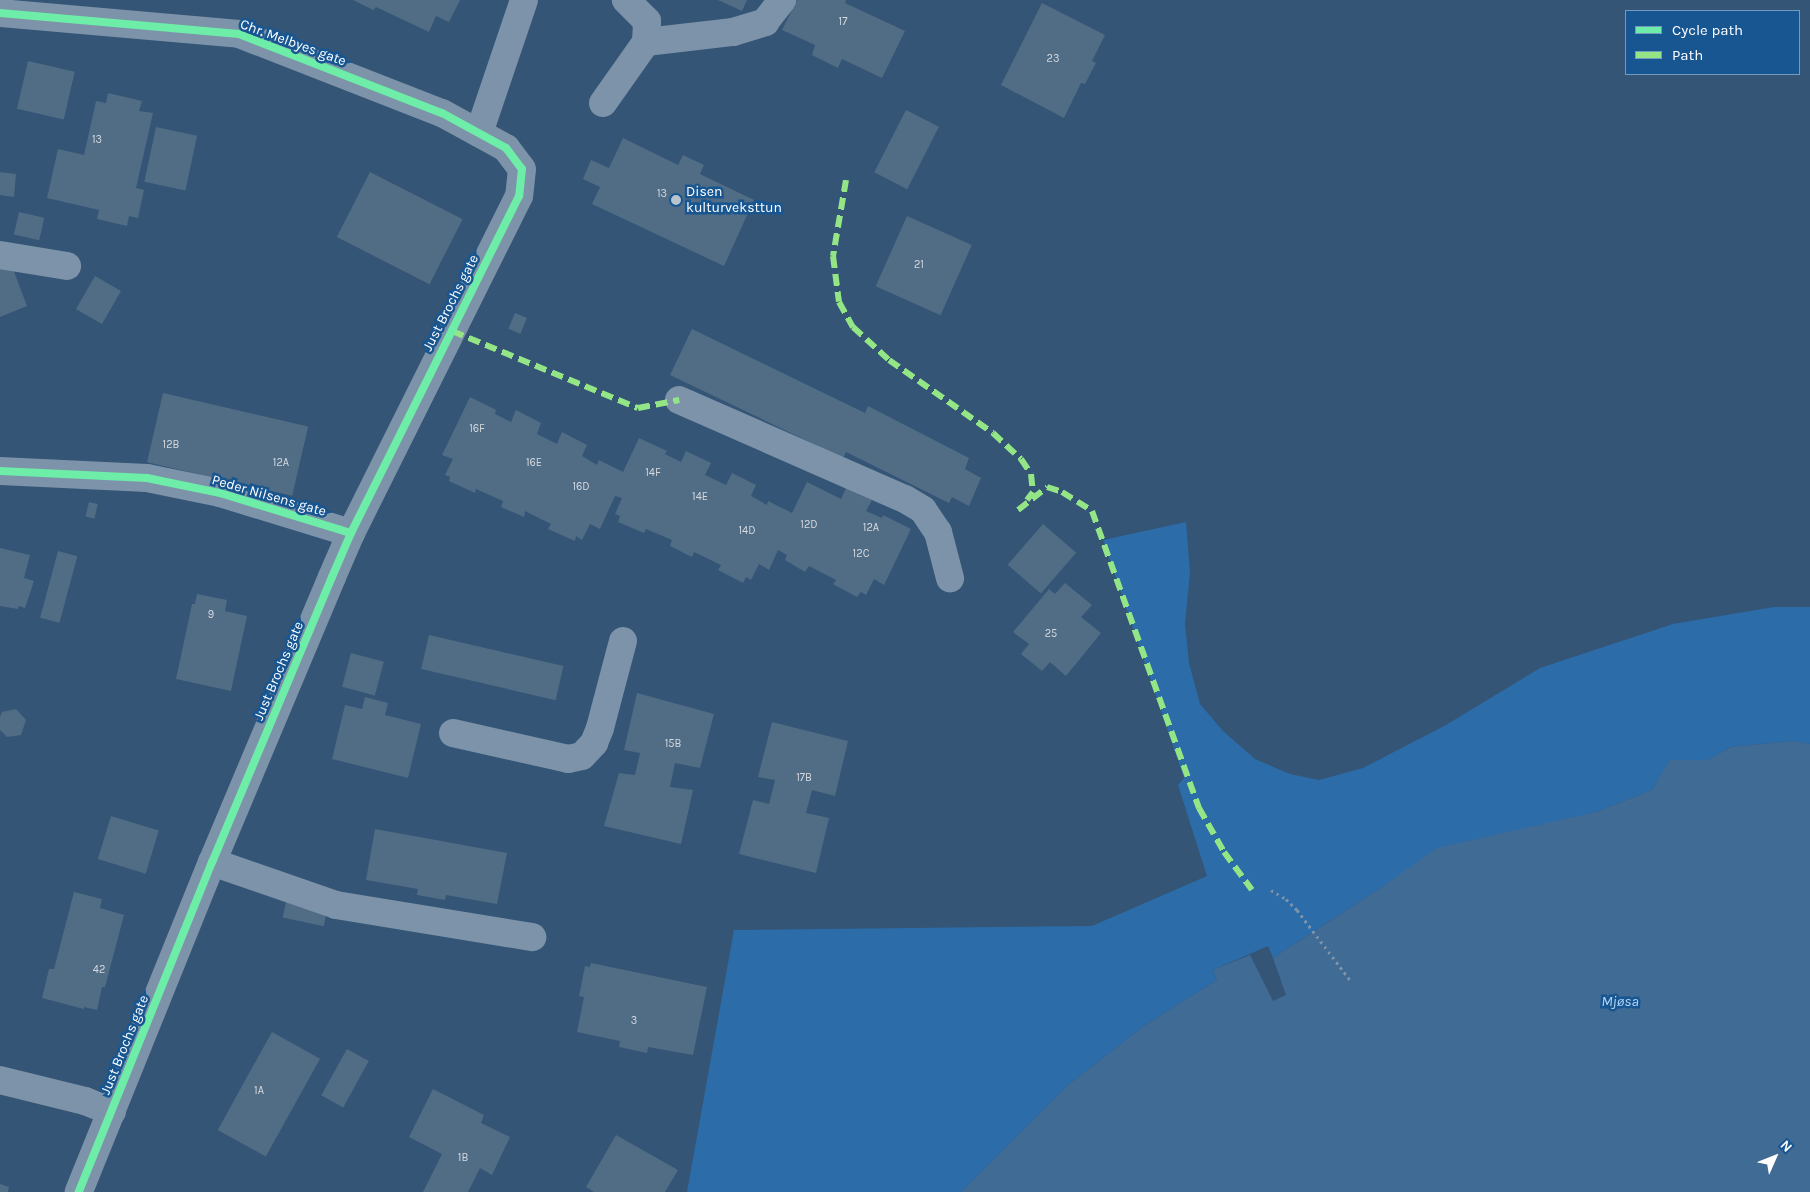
<!DOCTYPE html>
<meta charset="utf-8">
<style>
body{margin:0}
#map{position:relative;width:1810px;height:1192px;overflow:hidden;background:#345576;font-family:Karla,sans-serif}
div>[style]{position:absolute}
[style*='--x']{left:calc(var(--x)*1px);top:calc(var(--y)*1px);width:calc(var(--w)*1px);rotate:calc(var(--a)*1deg)}
.green>*{inset:0;background:#2c6ca8}
.water>*{inset:0;background:#406b95}
.building>*{inset:0;background:#516c85;transform-origin:0 0}
.path>*{height:3px;margin-top:-1.5px;transform-origin:0;background:repeating-linear-gradient(90deg,#7c93a9 0 2.5px,transparent 0 6.5px)}
.minor>*{height:28px;margin:-14px;padding:0 14px;transform-origin:14px;border-radius:14px;background:#7c93a9}
.quiet>*{height:6px;margin-top:-3px;transform-origin:0;background:repeating-linear-gradient(90deg,#94e586 0 12px,transparent 0 18px)}
.cycleway>*{height:8px;margin:-4px;padding:0 4px;transform-origin:4px;border-radius:4px;background:#6deda7}
.dots>*{width:14px;height:14px;translate:-50% -50%;box-sizing:border-box;border:2px solid #185692;border-radius:50%}
span{translate:-50% -50%;white-space:nowrap;text-align:center;line-height:1.15;-webkit-text-stroke:5px #185692;paint-order:stroke}
.number-label{font-size:11px;color:#d4dae0}
.number-label span{-webkit-text-stroke-width:0}
.street-label{font-size:14px;color:#fff}
.poi-label{font-size:14px;color:#fff}
.left{translate:0 -50%;text-align:left}
.water-label{font-size:15px;color:#b3d7f7;font-style:italic}
.legend{position:absolute;left:1625px;top:10px;width:175px;height:65px;box-sizing:border-box;background:#185692;border:1px solid #749abe;margin:0;padding:6px 9px;list-style:none;font-size:15px;color:#fff}
.legend li{display:flex;align-items:center;gap:10px;height:25px}
.legend b{width:25px;border:1px solid #749abe}
.north{position:absolute;left:1750px;top:1132px;width:50px;height:50px;-webkit-text-stroke:4px #185692;paint-order:stroke;rotate:46deg;font-size:14px;font-weight:700;line-height:20px;text-align:center;color:#fff}
.north::after{content:'';display:block;margin:auto;width:18px;height:22px;background:#fff;clip-path:polygon(50% 0,100% 100%,50% 72%,0 100%)}
</style>
<div id="map">
<div class="green">
<i style="clip-path:polygon(1186px 522px,1190px 572px,1185px 624px,1189px 663px,1200px 704px,1223px 731px,1255px 759px,1290px 774px,1319px 780px,1363px 768px,1446px 725px,1540px 668px,1673px 624px,1774px 607px,1810px 607px,1810px 744px,1794px 741px,1731px 747px,1708px 760px,1670px 761px,1652px 790px,1596px 812px,1542px 826px,1382px 887px,1273px 958px,1268px 946px,1213px 970px,1217px 980px,1148px 1023px,1068px 1085px,961px 1192px,687px 1192px,734px 930px,1092px 926px,1207px 876px,1178px 785px,1184px 778px,1103px 540px)"></i>
</div>
<div class="water">
<i style="clip-path:polygon(1794px 741px,1810px 744px,1810px 1192px,961px 1192px,1068px 1085px,1148px 1023px,1217px 980px,1213px 970px,1250px 955px,1273px 1001px,1286px 995px,1273px 958px,1382px 887px,1437px 848px,1596px 812px,1652px 790px,1670px 760px,1708px 760px,1731px 747px)"></i>
</div>
<div class="building">
<i style="clip-path:polygon(353px 0,460px 0,449px 22px,436px 16px,429px 32px,376px 7px,373px 10px)"></i>
<i style="clip-path:polygon(718px 0,747px 0,742px 11px)"></i>
<i style="clip-path:polygon(797px 0,846px 0,845px 3px,905px 31px,882px 78px,842px 59px,838px 68px,812px 55px,815px 45px,782px 30px)"></i>
<i style="clip-path:polygon(1042px 3px,1105px 35px,1092px 61px,1096px 63px,1085px 84px,1081px 83px,1064px 118px,1001px 85px)"></i>
<i style="left:28px;top:61px;width:48px;height:49px;rotate:13deg"></i>
<i style="clip-path:polygon(108px 93px,142px 101px,139px 111px,153px 113px,136px 188px,144px 190px,138px 218px,129px 216px,127px 226px,97px 219px,99px 210px,47px 198px,58px 149px,84px 155px,96px 101px,106px 103px)"></i>
<i style="left:906px;top:110px;width:37px;height:70px;rotate:27deg"></i>
<i style="left:156px;top:127px;width:42px;height:56px;rotate:12deg"></i>
<i style="clip-path:polygon(623px 138px,678px 165px,683px 155px,704px 165px,700px 174px,754px 200px,724px 266px,592px 204px,600px 187px,583px 179px,591px 160px,609px 168px)"></i>
<i style="clip-path:polygon(0 172px,16px 174px,14px 197px,0 195px)"></i>
<i style="left:370px;top:172px;width:104px;height:73px;rotate:27deg"></i>
<i style="left:19px;top:212px;width:26px;height:23px;rotate:13deg"></i>
<i style="left:907px;top:216px;width:71px;height:77px;rotate:24deg"></i>
<i style="clip-path:polygon(10px 261px,27px 306px,0 317px,0 265px)"></i>
<i style="left:95px;top:276px;width:30px;height:38px;rotate:30deg"></i>
<i style="left:515px;top:313px;width:13px;height:17px;rotate:23deg"></i>
<i style="clip-path:polygon(692px 329px,865px 413px,868px 406px,969px 458px,965px 469px,981px 478px,969px 506px,952px 497px,949px 503px,846px 452px,843px 458px,670px 375px)"></i>
<i style="left:163px;top:393px;width:149px;height:71px;rotate:13deg"></i>
<i style="clip-path:polygon(470px 397px,496px 410px,495px 414px,511px 422px,516px 410px,541px 423px,537px 434px,557px 444px,562px 432px,587px 445px,582px 456px,597px 465px,599px 460px,623px 472px,639px 438px,667px 451px,665px 454px,681px 462px,686px 451px,711px 463px,705px 475px,726px 485px,732px 473px,756px 485px,751px 496px,767px 505px,768px 501px,792px 513px,807px 482px,841px 499px,846px 488px,872px 500px,866px 511px,882px 518px,883px 515px,911px 529px,884px 585px,874px 579px,866px 595px,861px 592px,857px 597px,833px 584px,836px 580px,809px 566px,805px 572px,785px 560px,787px 555px,778px 550px,769px 570px,759px 564px,751px 580px,746px 577px,743px 583px,718px 570px,721px 565px,694px 552px,692px 557px,670px 546px,672px 540px,646px 529px,644px 533px,618px 522px,620px 516px,615px 514px,622px 498px,615px 496px,600px 529px,590px 524px,582px 540px,576px 536px,575px 541px,548px 529px,551px 524px,525px 511px,524px 517px,501px 507px,503px 501px,476px 489px,475px 493px,449px 481px,450px 477px,445px 475px,453px 459px,442px 455px)"></i>
<i style="left:89px;top:502px;width:9px;height:15px;rotate:13deg"></i>
<i style="left:1043px;top:524px;width:44px;height:54px;rotate:41deg"></i>
<i style="clip-path:polygon(0 548px,30px 555px,24px 578px,34px 581px,25px 608px,19px 606px,18px 609px,0 606px)"></i>
<i style="left:58px;top:551px;width:20px;height:69px;rotate:15deg"></i>
<i style="clip-path:polygon(1065px 583px,1092px 605px,1081px 617px,1101px 633px,1066px 676px,1050px 662px,1042px 671px,1021px 654px,1029px 644px,1013px 632px,1049px 589px,1055px 594px)"></i>
<i style="clip-path:polygon(197px 594px,227px 600px,225px 611px,247px 616px,231px 691px,176px 679px,192px 604px,195px 604px)"></i>
<i style="left:429px;top:635px;width:138px;height:35px;rotate:13deg"></i>
<i style="left:351px;top:653px;width:34px;height:35px;rotate:15deg"></i>
<i style="clip-path:polygon(637px 693px,714px 714px,700px 768px,675px 763px,670px 787px,693px 790px,681px 844px,604px 826px,619px 773px,635px 775px,640px 753px,624px 750px)"></i>
<i style="clip-path:polygon(365px 697px,388px 703px,385px 715px,421px 724px,408px 778px,332px 759px,345px 705px,362px 709px)"></i>
<i style="clip-path:polygon(16px 709px,26px 720px,21px 735px,7px 737px,0 730px,0 717px,2px 712px)"></i>
<i style="clip-path:polygon(772px 722px,848px 741px,835px 796px,812px 790px,806px 813px,829px 818px,816px 873px,739px 854px,753px 800px,769px 804px,775px 780px,758px 777px)"></i>
<i style="left:111px;top:816px;width:50px;height:45px;rotate:17deg"></i>
<i style="clip-path:polygon(375px 829px,507px 853px,497px 904px,446px 895px,445px 900px,417px 895px,418px 889px,366px 880px)"></i>
<i style="clip-path:polygon(74px 892px,102px 899px,100px 908px,124px 915px,105px 987px,102px 987px,97px 1010px,84px 1007px,84px 1009px,42px 998px,49px 969px,54px 969px)"></i>
<i style="left:287px;top:897px;width:42px;height:21px;rotate:12deg"></i>
<i style="clip-path:polygon(591px 963px,707px 987px,693px 1055px,648px 1047px,647px 1053px,619px 1047px,620px 1041px,577px 1032px,584px 997px,579px 996px,585px 966px,590px 967px)"></i>
<i style="left:272px;top:1032px;width:55px;height:112px;rotate:29deg"></i>
<i style="left:347px;top:1049px;width:25px;height:53px;rotate:29deg"></i>
<i style="clip-path:polygon(433px 1089px,484px 1115px,481px 1123px,510px 1137px,492px 1175px,480px 1168px,468px 1192px,423px 1192px,442px 1154px,409px 1137px)"></i>
<i style="clip-path:polygon(616px 1135px,678px 1170px,665px 1192px,594px 1192px,586px 1187px)"></i>
<i style="clip-path:polygon(0 1184px,9px 1187px,8px 1192px,0 1192px)"></i>
</div>
<div class="path">
<i style="--x:1271;--y:890;--w:17;--a:31"></i>
<i style="--x:1286;--y:899;--w:16;--a:45"></i>
<i style="--x:1297;--y:910;--w:88;--a:52.9"></i>
</div>
<div class="minor">
<i style="--x:0;--y:13;--w:240;--a:5"></i>
<i style="--x:239;--y:34;--w:218;--a:21.3"></i>
<i style="--x:442;--y:113;--w:73;--a:28.7"></i>
<i style="--x:506;--y:148;--w:26;--a:53"></i>
<i style="--x:522;--y:169;--w:27;--a:96"></i>
<i style="--x:519;--y:196;--w:377;--a:116.5"></i>
<i style="--x:351;--y:533;--w:48;--a:113.4"></i>
<i style="--x:332;--y:577;--w:309;--a:112.8"></i>
<i style="--x:212;--y:862;--w:356;--a:112"></i>
<i style="--x:646;--y:42;--w:88;--a:-6.6"></i>
<i style="--x:733;--y:32;--w:34;--a:-17"></i>
<i style="--x:765;--y:22;--w:28;--a:-52"></i>
<i style="--x:603;--y:103;--w:75;--a:-54.8"></i>
<i style="--x:646;--y:42;--w:21;--a:-87"></i>
<i style="--x:647;--y:21;--w:30;--a:-135"></i>
<i style="--x:479;--y:133;--w:140;--a:-71.3"></i>
<i style="--x:0;--y:255;--w:68;--a:9.3"></i>
<i style="--x:679;--y:400;--w:247;--a:23.7"></i>
<i style="--x:905;--y:499;--w:21;--a:31"></i>
<i style="--x:923;--y:510;--w:27;--a:56"></i>
<i style="--x:938;--y:532;--w:48;--a:75.4"></i>
<i style="--x:0;--y:471;--w:147;--a:2.7"></i>
<i style="--x:147;--y:478;--w:75;--a:11.6"></i>
<i style="--x:220;--y:493;--w:137;--a:17"></i>
<i style="--x:453;--y:733;--w:118;--a:12.7"></i>
<i style="--x:568;--y:759;--w:14;--a:-12"></i>
<i style="--x:582;--y:756;--w:18;--a:-47"></i>
<i style="--x:594;--y:743;--w:16;--a:-68"></i>
<i style="--x:600;--y:728;--w:90;--a:-75.2"></i>
<i style="--x:212;--y:862;--w:131;--a:19.1"></i>
<i style="--x:336;--y:905;--w:199;--a:9.3"></i>
<i style="--x:0;--y:1080;--w:88;--a:13.9"></i>
<i style="--x:85;--y:1101;--w:29;--a:22"></i>
</div>
<div class="quiet">
<i style="--x:846;--y:180;--w:77;--a:99.7"></i>
<i style="--x:833;--y:256;--w:46;--a:82.6"></i>
<i style="--x:839;--y:302;--w:29;--a:61"></i>
<i style="--x:853;--y:327;--w:49;--a:42.5"></i>
<i style="--x:889;--y:360;--w:127;--a:35.1"></i>
<i style="--x:993;--y:433;--w:38;--a:43"></i>
<i style="--x:1021;--y:459;--w:18;--a:56"></i>
<i style="--x:1031;--y:474;--w:18;--a:84"></i>
<i style="--x:1033;--y:492;--w:10;--a:127"></i>
<i style="--x:452;--y:331;--w:201;--a:22.5"></i>
<i style="--x:638;--y:408;--w:42;--a:-11"></i>
<i style="--x:1018;--y:510;--w:37;--a:-38"></i>
<i style="--x:1047;--y:487;--w:16;--a:18"></i>
<i style="--x:1062;--y:492;--w:36;--a:32"></i>
<i style="--x:1092;--y:511;--w:316;--a:70.2"></i>
<i style="--x:1199;--y:808;--w:51;--a:60.4"></i>
<i style="--x:1224;--y:852;--w:47;--a:53.6"></i>
</div>
<div class="cycleway">
<i style="--x:0;--y:13;--w:240;--a:5"></i>
<i style="--x:239;--y:34;--w:218;--a:21.3"></i>
<i style="--x:442;--y:113;--w:73;--a:28.7"></i>
<i style="--x:506;--y:148;--w:26;--a:53"></i>
<i style="--x:522;--y:169;--w:27;--a:96"></i>
<i style="--x:519;--y:196;--w:377;--a:116.5"></i>
<i style="--x:351;--y:533;--w:48;--a:113.4"></i>
<i style="--x:332;--y:577;--w:309;--a:112.8"></i>
<i style="--x:212;--y:862;--w:356;--a:112"></i>
<i style="--x:0;--y:471;--w:147;--a:2.7"></i>
<i style="--x:147;--y:478;--w:75;--a:11.6"></i>
<i style="--x:220;--y:493;--w:137;--a:17"></i>
</div>
<div class="dots">
<i style="left:676px;top:200px;background:#b8c4cf"></i>
</div>
<div class="number-label">
<span style="left:843px;top:22px">17</span>
<span style="left:1053px;top:59px">23</span>
<span style="left:97px;top:140px">13</span>
<span style="left:662px;top:194px">13</span>
<span style="left:919px;top:265px">21</span>
<span style="left:477px;top:429px">16F</span>
<span style="left:171px;top:445px">12B</span>
<span style="left:281px;top:463px">12A</span>
<span style="left:534px;top:463px">16E</span>
<span style="left:653px;top:473px">14F</span>
<span style="left:581px;top:487px">16D</span>
<span style="left:700px;top:497px">14E</span>
<span style="left:809px;top:525px">12D</span>
<span style="left:871px;top:528px">12A</span>
<span style="left:747px;top:531px">14D</span>
<span style="left:861px;top:554px">12C</span>
<span style="left:211px;top:615px">9</span>
<span style="left:1051px;top:634px">25</span>
<span style="left:673px;top:744px">15B</span>
<span style="left:804px;top:778px">17B</span>
<span style="left:99px;top:970px">42</span>
<span style="left:634px;top:1021px">3</span>
<span style="left:259px;top:1091px">1A</span>
<span style="left:463px;top:1158px">1B</span>
</div>
<div class="street-label">
<span style="left:293px;top:43px;rotate:20deg">Chr. Melbyes gate</span>
<span style="left:451px;top:303px;rotate:-63deg">Just Brochs gate</span>
<span style="left:269px;top:496px;rotate:16deg">Peder Nilsens gate</span>
<span style="left:279px;top:671px;rotate:-67deg">Just Brochs gate</span>
<span style="left:125px;top:1045px;rotate:-68deg">Just Brochs gate</span>
</div>
<div class="poi-label">
<span class="left" style="left:686px;top:200px">Disen<br>kulturveksttun</span>
</div>
<div class="water-label">
<span style="left:1620px;top:1002px">Mjøsa</span>
</div>
<ul class="legend">
<li><b style="height:6px;background:#6deda7"></b>Cycle path</li>
<li><b style="height:6px;background:#94e586"></b>Path</li>
</ul>
<div class="north">N</div>
</div>
